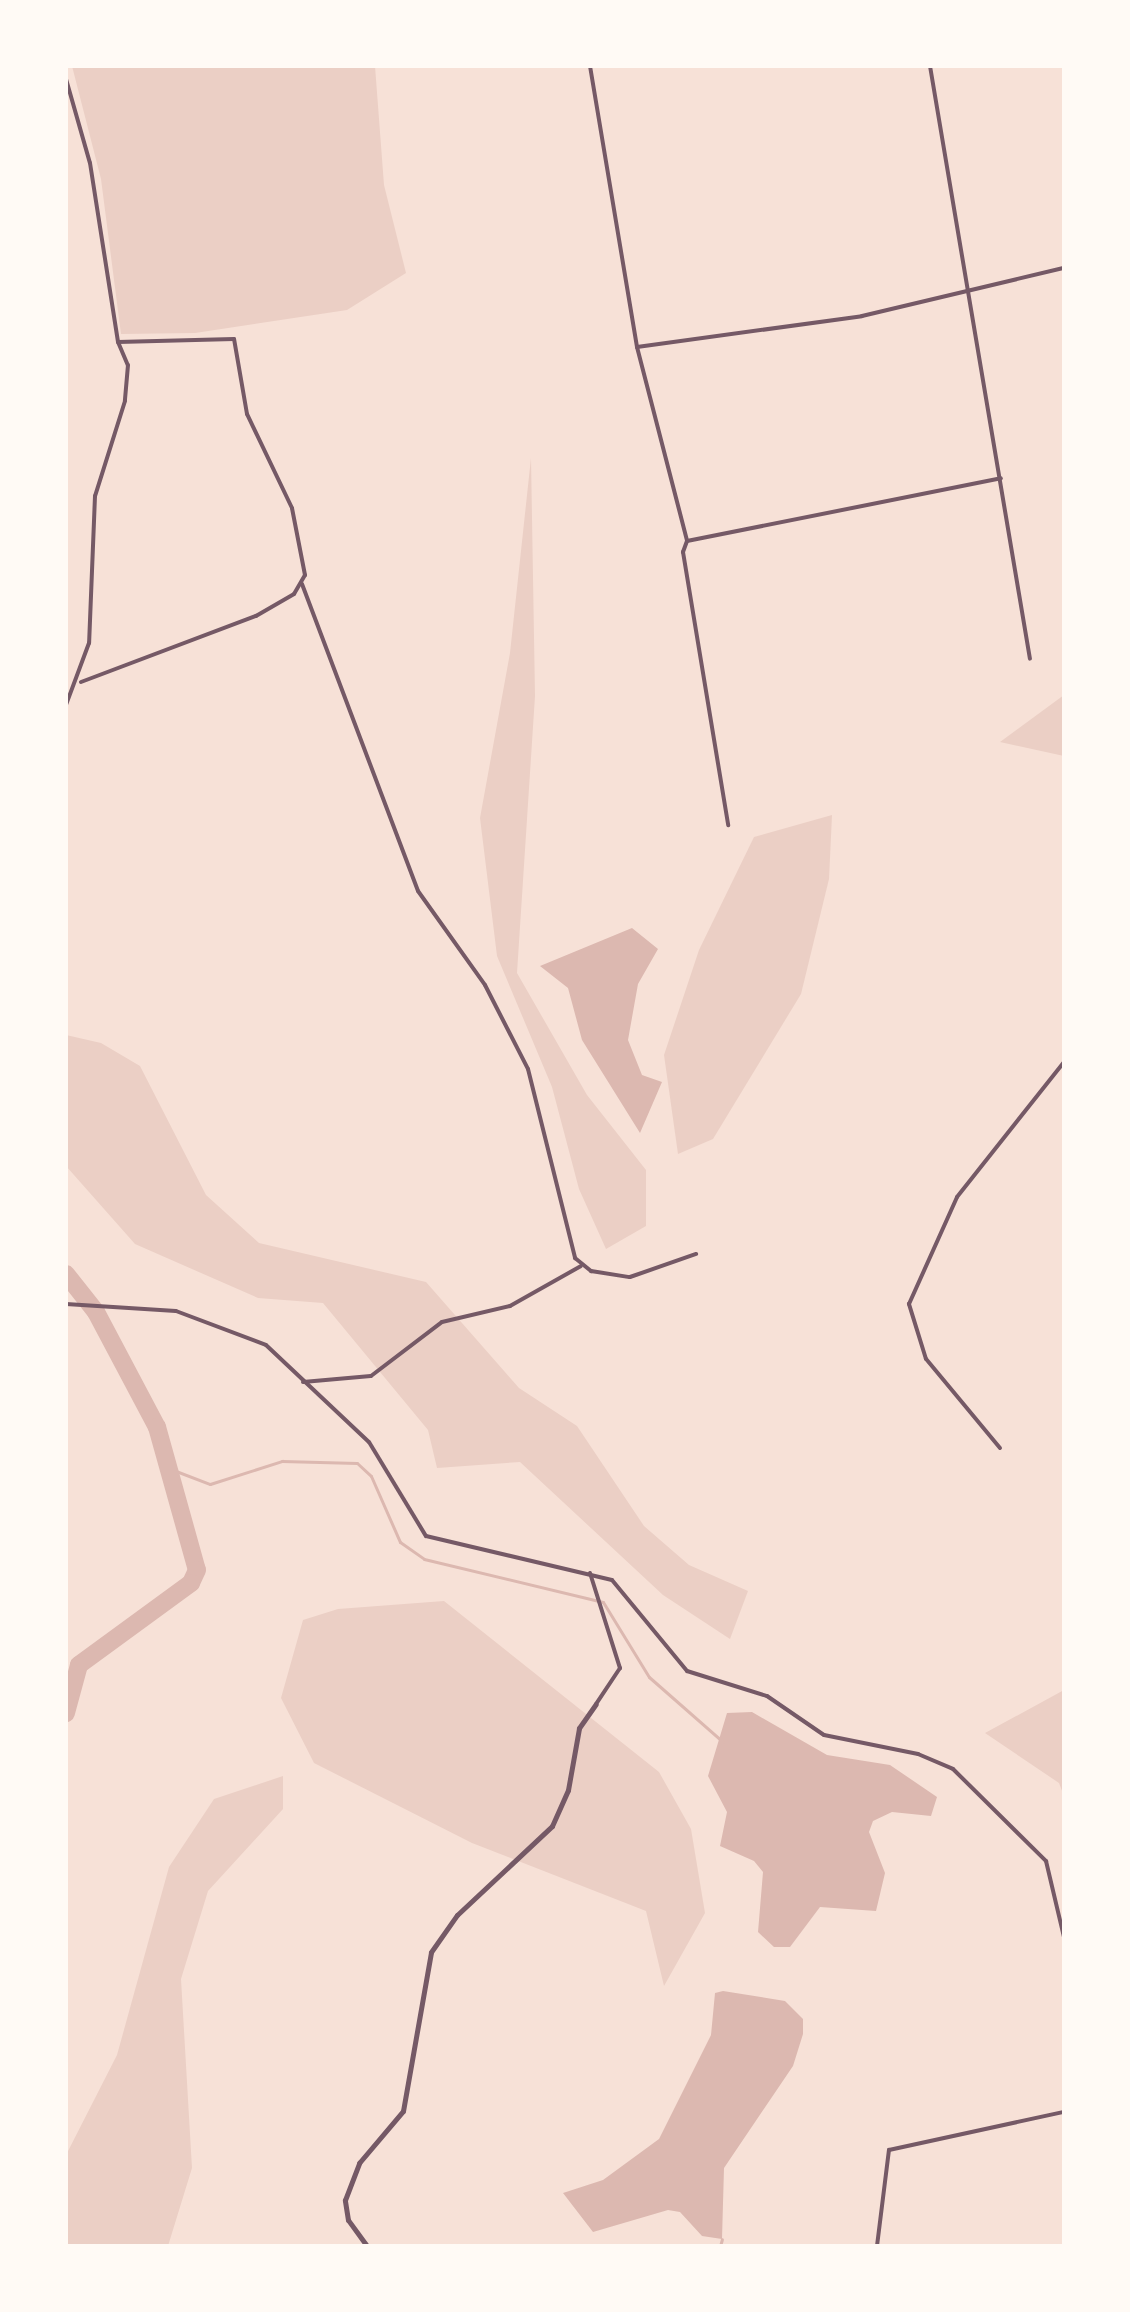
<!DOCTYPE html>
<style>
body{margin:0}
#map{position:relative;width:1130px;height:2312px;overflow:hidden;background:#f7e1d7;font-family:Overpass,sans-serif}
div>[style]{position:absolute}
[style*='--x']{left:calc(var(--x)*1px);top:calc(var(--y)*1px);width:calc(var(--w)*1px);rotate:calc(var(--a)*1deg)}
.green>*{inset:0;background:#ebcfc5}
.water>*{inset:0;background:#dcb8b0}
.stream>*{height:3px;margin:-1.5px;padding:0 1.5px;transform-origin:1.5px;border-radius:1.5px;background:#dcb8b0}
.river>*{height:18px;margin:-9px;padding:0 9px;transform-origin:9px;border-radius:9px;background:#dcb8b0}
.minor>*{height:4px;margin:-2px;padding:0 2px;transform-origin:2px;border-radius:2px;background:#755966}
.tertiary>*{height:5px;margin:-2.5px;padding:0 2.5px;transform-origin:2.5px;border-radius:2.5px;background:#755966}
span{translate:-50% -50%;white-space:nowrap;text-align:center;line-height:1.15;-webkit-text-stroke:6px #fffaf5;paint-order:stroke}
.frame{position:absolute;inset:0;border:68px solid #fffaf5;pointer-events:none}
</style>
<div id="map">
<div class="green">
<i style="clip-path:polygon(72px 66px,375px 66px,384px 185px,406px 273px,347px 310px,195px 333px,121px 334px,101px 179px)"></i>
<i style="clip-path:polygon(531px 458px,535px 696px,517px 973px,587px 1095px,646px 1170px,646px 1226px,606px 1249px,579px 1189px,552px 1087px,497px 956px,480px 818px,510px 653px)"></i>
<i style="clip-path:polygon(1064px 695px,1064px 756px,1000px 742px)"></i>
<i style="clip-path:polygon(832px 815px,829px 879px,801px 994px,713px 1139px,678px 1154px,664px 1055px,699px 950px,754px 837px)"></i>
<i style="clip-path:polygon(66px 1035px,101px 1043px,140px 1066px,206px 1195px,259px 1243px,426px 1282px,519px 1388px,577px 1426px,644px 1526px,689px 1565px,748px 1591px,730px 1639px,663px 1595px,520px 1462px,437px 1468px,428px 1430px,323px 1303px,258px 1298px,135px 1244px,66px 1166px)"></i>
<i style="clip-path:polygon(444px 1601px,659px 1772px,691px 1829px,705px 1913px,664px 1986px,646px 1911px,472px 1843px,314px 1763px,281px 1698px,303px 1620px,338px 1609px)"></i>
<i style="clip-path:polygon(1064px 1690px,1064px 1796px,1059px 1783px,985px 1733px)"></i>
<i style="clip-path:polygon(283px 1776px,283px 1809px,208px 1891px,181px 1979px,192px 2168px,168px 2246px,66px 2246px,66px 2155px,117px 2055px,169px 1867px,214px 1799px)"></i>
</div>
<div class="water">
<i style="clip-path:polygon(632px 928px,658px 949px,638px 984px,628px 1040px,642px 1075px,662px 1082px,640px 1133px,582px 1040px,568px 988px,540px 966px)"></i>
<i style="clip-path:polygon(752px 1712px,827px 1755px,890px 1765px,937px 1797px,931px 1816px,892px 1812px,873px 1821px,869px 1832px,885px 1873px,876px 1911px,820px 1907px,790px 1947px,774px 1947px,758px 1932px,763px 1872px,754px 1861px,720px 1846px,727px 1812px,708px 1776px,727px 1713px)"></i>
<i style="clip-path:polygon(723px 1991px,785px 2001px,803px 2019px,803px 2034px,793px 2066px,724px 2168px,722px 2239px,702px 2236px,680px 2212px,668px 2210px,593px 2232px,563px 2193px,603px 2180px,659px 2139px,711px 2035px,715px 1993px)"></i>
</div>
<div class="stream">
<i style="--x:168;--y:1468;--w:45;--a:20.9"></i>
<i style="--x:210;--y:1484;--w:76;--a:-17.7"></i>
<i style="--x:282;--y:1461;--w:75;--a:1.5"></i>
<i style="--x:357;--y:1463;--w:19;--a:43"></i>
<i style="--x:371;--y:1476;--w:72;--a:66.3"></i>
<i style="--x:400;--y:1542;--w:29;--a:35"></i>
<i style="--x:424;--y:1559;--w:184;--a:13.5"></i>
<i style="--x:603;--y:1602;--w:88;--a:58.5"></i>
<i style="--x:649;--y:1677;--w:98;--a:41.3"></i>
<i style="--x:720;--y:2246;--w:7;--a:-74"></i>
</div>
<div class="river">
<i style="--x:66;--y:1274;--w:48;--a:51.7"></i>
<i style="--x:96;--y:1312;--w:130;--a:62.1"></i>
<i style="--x:157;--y:1427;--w:148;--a:74.4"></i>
<i style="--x:197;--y:1570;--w:14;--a:115"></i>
<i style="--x:191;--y:1583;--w:139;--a:143.8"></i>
<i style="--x:79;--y:1665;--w:50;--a:105.2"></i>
</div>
<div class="minor">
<i style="--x:590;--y:66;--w:285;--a:80.5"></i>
<i style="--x:637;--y:347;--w:200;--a:75.5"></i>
<i style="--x:687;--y:541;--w:12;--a:110"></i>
<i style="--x:683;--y:552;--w:277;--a:80.6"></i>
<i style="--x:930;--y:66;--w:601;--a:80.43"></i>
<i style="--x:66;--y:79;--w:87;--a:74.1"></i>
<i style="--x:90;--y:163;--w:181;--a:81.1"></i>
<i style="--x:118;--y:342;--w:25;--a:67"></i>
<i style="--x:128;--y:365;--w:36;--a:95"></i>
<i style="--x:125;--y:401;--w:100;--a:107.5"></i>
<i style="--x:95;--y:496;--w:147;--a:92.3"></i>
<i style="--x:89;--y:643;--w:66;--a:110.4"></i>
<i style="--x:637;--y:347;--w:227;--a:-7.8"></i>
<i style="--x:862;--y:316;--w:208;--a:-13.4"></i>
<i style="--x:687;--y:541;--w:320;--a:-11.3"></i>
<i style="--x:302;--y:584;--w:328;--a:69.3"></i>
<i style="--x:418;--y:891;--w:115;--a:54.5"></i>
<i style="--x:485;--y:985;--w:94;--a:62.9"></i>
<i style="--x:528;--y:1069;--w:195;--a:76"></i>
<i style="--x:575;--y:1258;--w:21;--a:39"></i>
<i style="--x:591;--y:1271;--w:39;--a:9"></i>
<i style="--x:630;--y:1277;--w:70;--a:-19.2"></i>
<i style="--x:81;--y:682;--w:187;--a:-20.7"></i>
<i style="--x:256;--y:616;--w:44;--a:-30.1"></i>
<i style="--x:294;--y:594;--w:22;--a:-60"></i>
<i style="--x:305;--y:575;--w:68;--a:-101"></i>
<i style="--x:292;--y:508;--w:104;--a:-115.6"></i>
<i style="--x:247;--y:414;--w:76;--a:-99.8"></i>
<i style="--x:234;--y:339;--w:116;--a:178.5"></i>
<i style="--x:66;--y:1304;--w:110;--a:3.6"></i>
<i style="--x:176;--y:1311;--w:96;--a:20.7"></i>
<i style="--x:266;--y:1345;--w:141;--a:43.3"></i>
<i style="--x:369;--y:1442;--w:110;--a:58.8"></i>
<i style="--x:426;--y:1536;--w:191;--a:13.3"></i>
<i style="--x:612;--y:1580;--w:118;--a:50.5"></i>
<i style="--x:687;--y:1671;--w:84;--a:17.4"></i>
<i style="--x:767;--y:1696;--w:69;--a:34.4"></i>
<i style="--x:824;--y:1735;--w:96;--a:11.4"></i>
<i style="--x:918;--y:1754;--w:38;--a:23"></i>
<i style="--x:953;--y:1769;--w:131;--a:44.7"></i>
<i style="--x:1046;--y:1861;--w:78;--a:76.7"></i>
<i style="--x:303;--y:1382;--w:68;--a:-5"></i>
<i style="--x:371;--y:1376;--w:89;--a:-37.3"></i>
<i style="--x:442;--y:1322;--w:70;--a:-13.2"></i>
<i style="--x:510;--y:1306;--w:81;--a:-29.4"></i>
<i style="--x:1000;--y:1448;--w:116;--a:-129.7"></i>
<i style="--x:926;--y:1359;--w:58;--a:-107.2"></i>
<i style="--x:909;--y:1304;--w:117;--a:-65.8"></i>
<i style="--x:957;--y:1197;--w:172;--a:-51.6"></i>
<i style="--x:590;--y:1573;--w:100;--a:72.5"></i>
<i style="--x:620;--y:1668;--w:43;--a:123.7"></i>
<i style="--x:877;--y:2246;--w:97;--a:-82.9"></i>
<i style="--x:889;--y:2150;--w:179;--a:-12.3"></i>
</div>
<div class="tertiary">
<i style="--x:367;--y:2246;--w:32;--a:-126"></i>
<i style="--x:348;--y:2220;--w:20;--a:-99"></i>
<i style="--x:345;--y:2200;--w:40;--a:-69"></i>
<i style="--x:359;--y:2163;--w:68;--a:-49.8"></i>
<i style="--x:403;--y:2111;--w:161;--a:-80"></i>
<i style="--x:431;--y:1952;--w:45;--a:-54.9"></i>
<i style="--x:457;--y:1915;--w:130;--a:-43.1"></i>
<i style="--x:552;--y:1826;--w:39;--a:-66"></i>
<i style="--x:568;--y:1790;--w:63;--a:-79.9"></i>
<i style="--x:579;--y:1728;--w:29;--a:-55"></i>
</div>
<div class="frame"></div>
</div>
